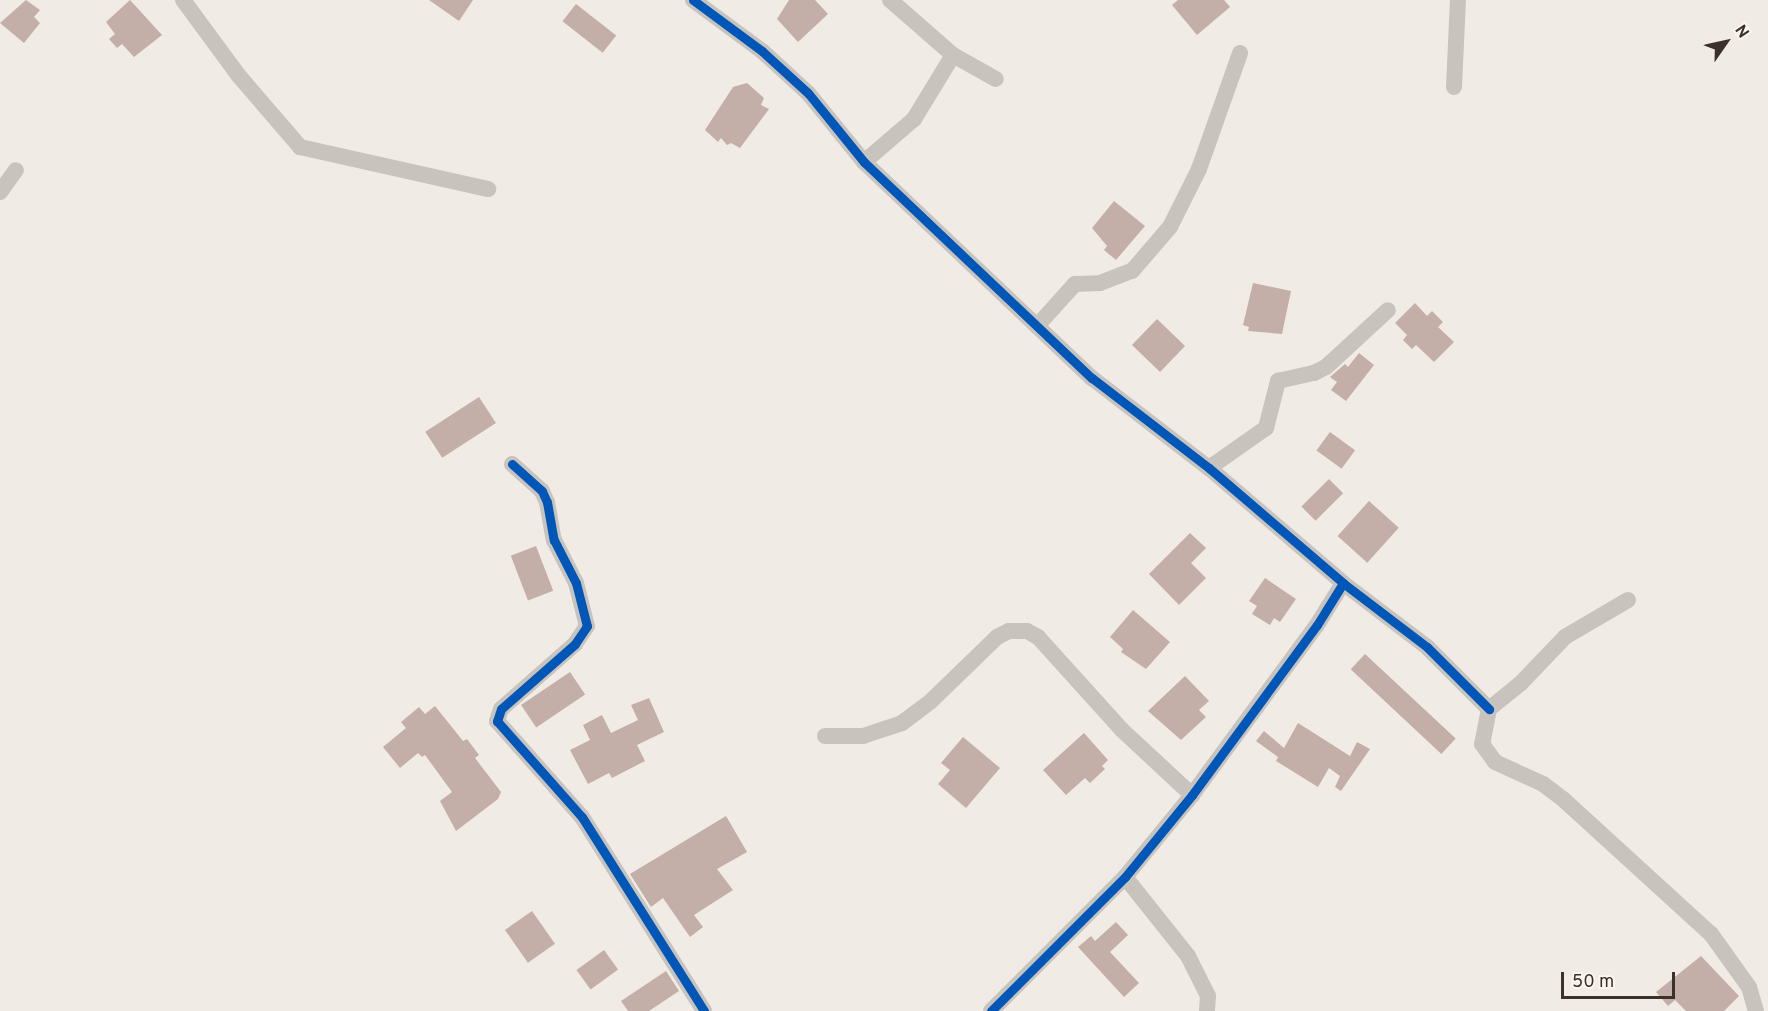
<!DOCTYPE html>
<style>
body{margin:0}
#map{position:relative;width:1768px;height:1011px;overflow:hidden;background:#f0ebe5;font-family:Overpass,sans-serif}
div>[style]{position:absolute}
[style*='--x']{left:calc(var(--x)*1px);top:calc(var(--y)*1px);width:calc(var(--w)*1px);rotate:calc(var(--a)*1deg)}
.building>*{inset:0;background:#c3afa7;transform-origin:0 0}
.street>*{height:16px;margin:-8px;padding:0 8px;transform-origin:8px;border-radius:8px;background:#c9c3be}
.cycleway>*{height:9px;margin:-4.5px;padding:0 4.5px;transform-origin:4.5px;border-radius:4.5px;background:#0057b8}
span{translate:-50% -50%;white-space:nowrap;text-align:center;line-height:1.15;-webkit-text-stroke:4.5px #fbf5ee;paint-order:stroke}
.north{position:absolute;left:1696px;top:12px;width:60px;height:60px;-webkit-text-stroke:4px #fbf5ee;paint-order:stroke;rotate:56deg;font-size:16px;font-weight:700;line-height:24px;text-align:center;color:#3b302b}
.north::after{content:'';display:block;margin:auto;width:21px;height:27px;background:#3b302b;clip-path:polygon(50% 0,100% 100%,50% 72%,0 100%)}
.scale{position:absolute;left:1561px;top:972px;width:114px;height:27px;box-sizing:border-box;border:3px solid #3b302b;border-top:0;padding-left:8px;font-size:18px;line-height:21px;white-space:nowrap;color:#3b302b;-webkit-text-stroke:4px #fbf5ee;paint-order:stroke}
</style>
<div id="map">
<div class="building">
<i style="clip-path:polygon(26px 0,40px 10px,34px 17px,40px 23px,24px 43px,0 23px)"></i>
<i style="clip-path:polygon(130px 0,162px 35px,134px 57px,122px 44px,117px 48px,109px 39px,115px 34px,106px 22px)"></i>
<i style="clip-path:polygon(429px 0,473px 0,459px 21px)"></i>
<i style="clip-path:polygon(789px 0,815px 0,828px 14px,798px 42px,777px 19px)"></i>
<i style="clip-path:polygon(1178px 0,1224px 0,1230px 7px,1197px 35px,1172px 5px)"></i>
<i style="left:576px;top:4px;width:51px;height:22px;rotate:38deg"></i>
<i style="clip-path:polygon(747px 83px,764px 98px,761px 105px,769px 109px,740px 148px,731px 143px,727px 145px,721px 138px,718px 142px,705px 130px,733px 87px)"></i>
<i style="clip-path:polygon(1114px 201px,1145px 226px,1116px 260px,1104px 250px,1107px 246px,1092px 228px)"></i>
<i style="clip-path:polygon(1253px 283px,1291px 291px,1282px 334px,1248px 331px,1249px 327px,1243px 325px)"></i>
<i style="clip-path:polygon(1415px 303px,1427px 316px,1432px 311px,1443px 322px,1438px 327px,1454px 342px,1434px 362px,1416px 345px,1412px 349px,1403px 340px,1407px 335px,1395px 323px)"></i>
<i style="left:1157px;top:319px;width:39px;height:36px;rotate:44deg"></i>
<i style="clip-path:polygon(1359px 353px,1374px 365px,1346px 401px,1331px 390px,1337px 382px,1330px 377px,1345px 364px,1348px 367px)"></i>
<i style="left:479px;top:397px;width:31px;height:64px;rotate:57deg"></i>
<i style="left:1330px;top:432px;width:31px;height:23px;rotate:36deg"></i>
<i style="left:1329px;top:479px;width:20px;height:39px;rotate:45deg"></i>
<i style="left:1369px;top:501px;width:40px;height:47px;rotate:42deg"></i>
<i style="clip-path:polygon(1190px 533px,1206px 548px,1191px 563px,1206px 578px,1179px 605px,1149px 574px)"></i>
<i style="left:536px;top:546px;width:48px;height:27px;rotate:69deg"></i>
<i style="clip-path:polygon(1265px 578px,1296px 599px,1280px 622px,1274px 618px,1270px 625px,1252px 614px,1257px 606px,1249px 601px)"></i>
<i style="clip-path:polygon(1133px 610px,1170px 642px,1146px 669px,1121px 652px,1123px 649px,1110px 637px)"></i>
<i style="left:1365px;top:654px;width:124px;height:21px;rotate:43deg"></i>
<i style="left:570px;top:672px;width:27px;height:59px;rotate:56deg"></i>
<i style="clip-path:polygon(1185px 676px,1209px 701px,1199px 710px,1206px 717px,1181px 740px,1148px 711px)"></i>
<i style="clip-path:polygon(649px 698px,664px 732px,637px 745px,645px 761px,612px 778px,609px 773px,588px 784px,570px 750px,590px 740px,583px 725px,602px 715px,611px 733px,638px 720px,631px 705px)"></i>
<i style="clip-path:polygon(435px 706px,463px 741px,467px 739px,479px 755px,475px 758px,501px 792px,498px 799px,456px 831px,440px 801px,452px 792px,425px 755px,422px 757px,418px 753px,400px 768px,383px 747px,406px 728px,401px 722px,419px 707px,425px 714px)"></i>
<i style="clip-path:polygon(1298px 723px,1350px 756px,1357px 742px,1370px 749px,1341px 791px,1335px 787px,1340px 776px,1329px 768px,1318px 787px,1276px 761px,1278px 757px,1256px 741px,1264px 731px,1284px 748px)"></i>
<i style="clip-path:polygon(1084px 733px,1108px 760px,1102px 766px,1105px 769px,1090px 783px,1085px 778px,1066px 795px,1043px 770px)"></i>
<i style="clip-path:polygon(963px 737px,1000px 768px,966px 808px,938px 784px,950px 770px,941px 763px)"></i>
<i style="clip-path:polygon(726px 816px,747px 852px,717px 869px,733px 890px,694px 915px,703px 927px,690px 937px,663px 898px,651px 907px,630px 874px)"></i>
<i style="left:532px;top:911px;width:40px;height:33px;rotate:55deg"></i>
<i style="clip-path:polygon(1116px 922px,1128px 935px,1110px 952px,1139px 983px,1124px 997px,1078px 947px,1091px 936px,1095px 941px)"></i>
<i style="left:604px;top:950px;width:24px;height:34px;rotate:54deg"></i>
<i style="clip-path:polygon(1701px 956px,1739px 996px,1724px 1011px,1686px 1011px,1675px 1000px,1668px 1006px,1656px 992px)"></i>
<i style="clip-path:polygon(666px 971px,679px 991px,649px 1011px,628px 1011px,621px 1001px)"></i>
</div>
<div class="street">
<i style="--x:183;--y:0;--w:94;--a:53.6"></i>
<i style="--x:239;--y:76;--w:94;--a:49.3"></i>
<i style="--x:300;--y:147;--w:193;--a:12.6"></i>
<i style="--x:693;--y:0;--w:86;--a:36.5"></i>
<i style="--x:762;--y:51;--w:62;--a:42.4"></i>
<i style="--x:808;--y:93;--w:89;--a:50.9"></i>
<i style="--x:864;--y:162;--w:314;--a:43.5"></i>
<i style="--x:1092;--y:378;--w:148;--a:37.6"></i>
<i style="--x:1209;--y:468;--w:177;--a:40.6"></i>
<i style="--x:1343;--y:583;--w:106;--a:37.3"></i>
<i style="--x:1427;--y:647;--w:88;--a:45"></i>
<i style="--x:890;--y:0;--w:84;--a:41.1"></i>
<i style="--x:953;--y:55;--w:49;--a:29.2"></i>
<i style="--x:1454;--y:87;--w:87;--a:-87.4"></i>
<i style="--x:864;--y:162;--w:66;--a:-40.7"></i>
<i style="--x:914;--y:119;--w:75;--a:-58.6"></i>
<i style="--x:0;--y:192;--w:27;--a:-54"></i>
<i style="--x:1037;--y:326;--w:57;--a:-47.9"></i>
<i style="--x:1075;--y:284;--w:25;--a:-2"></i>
<i style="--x:1100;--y:283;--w:34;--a:-21"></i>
<i style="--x:1132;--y:271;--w:58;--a:-49.2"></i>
<i style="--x:1170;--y:227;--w:65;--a:-63.4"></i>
<i style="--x:1199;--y:169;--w:123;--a:-70.5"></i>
<i style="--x:512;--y:464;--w:40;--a:42"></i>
<i style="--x:542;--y:491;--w:12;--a:66"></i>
<i style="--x:547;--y:502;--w:39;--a:80"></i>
<i style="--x:554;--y:540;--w:48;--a:62.9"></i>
<i style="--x:576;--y:583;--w:44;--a:75.7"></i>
<i style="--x:587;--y:626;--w:22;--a:124"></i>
<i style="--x:575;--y:644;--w:98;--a:138.7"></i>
<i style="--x:501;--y:709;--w:13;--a:108"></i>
<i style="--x:497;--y:721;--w:128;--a:48.5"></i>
<i style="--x:582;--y:817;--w:229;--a:57.8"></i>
<i style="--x:1209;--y:468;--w:70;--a:-35.1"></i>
<i style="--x:1266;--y:428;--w:49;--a:-75.7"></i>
<i style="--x:1278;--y:381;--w:37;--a:-13"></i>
<i style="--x:1314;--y:373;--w:13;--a:-27"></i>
<i style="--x:1326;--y:367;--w:84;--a:-42.6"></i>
<i style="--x:1628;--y:600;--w:73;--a:149.6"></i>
<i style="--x:1565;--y:637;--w:64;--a:133.7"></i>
<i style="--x:1521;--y:683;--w:41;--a:140.9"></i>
<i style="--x:1489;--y:709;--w:36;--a:101"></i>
<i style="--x:1482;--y:744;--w:22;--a:54"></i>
<i style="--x:1495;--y:762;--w:53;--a:24.6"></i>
<i style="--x:1543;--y:784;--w:26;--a:37"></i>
<i style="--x:1564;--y:800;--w:199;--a:42.4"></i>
<i style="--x:1711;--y:934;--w:65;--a:54.4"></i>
<i style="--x:1749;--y:987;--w:25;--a:74"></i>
<i style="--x:825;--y:736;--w:38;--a:0"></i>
<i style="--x:863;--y:736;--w:41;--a:-18.4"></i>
<i style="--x:902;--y:723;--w:36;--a:-37"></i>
<i style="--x:931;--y:701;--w:92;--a:-44.1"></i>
<i style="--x:997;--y:637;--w:13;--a:-27"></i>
<i style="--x:1009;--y:631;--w:18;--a:0"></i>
<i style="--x:1027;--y:631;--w:13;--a:29"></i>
<i style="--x:1038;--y:637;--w:125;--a:47.9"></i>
<i style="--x:1122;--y:730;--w:96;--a:42.9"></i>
<i style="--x:1125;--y:877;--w:101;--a:51.4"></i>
<i style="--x:1188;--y:956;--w:45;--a:63.4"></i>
<i style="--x:1208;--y:996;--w:15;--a:94"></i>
<i style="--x:991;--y:1011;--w:190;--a:-45"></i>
<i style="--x:1125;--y:877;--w:106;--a:-50.7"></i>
<i style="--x:1192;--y:795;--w:211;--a:-53.7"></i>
<i style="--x:1317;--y:625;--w:49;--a:-58.2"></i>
</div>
<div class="cycleway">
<i style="--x:693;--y:0;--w:86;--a:36.5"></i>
<i style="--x:762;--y:51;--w:62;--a:42.4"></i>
<i style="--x:808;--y:93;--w:89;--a:50.9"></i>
<i style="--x:864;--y:162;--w:314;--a:43.5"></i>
<i style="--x:1092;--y:378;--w:148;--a:37.6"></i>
<i style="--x:1209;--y:468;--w:177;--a:40.6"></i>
<i style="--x:1343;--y:583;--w:106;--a:37.3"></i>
<i style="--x:1427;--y:647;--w:88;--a:45"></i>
<i style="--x:512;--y:464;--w:40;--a:42"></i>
<i style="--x:542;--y:491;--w:12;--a:66"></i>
<i style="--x:547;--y:502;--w:39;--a:80"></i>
<i style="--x:554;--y:540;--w:48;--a:62.9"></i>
<i style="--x:576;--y:583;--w:44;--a:75.7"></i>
<i style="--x:587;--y:626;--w:22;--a:124"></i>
<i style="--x:575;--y:644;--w:98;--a:138.7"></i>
<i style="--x:501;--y:709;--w:13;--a:108"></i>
<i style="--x:497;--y:721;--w:128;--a:48.5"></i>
<i style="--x:582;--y:817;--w:229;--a:57.8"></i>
<i style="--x:991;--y:1011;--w:190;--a:-45"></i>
<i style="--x:1125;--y:877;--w:106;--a:-50.7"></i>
<i style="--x:1192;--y:795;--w:211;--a:-53.7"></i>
<i style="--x:1317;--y:625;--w:49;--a:-58.2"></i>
</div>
<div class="north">N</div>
<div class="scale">50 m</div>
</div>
